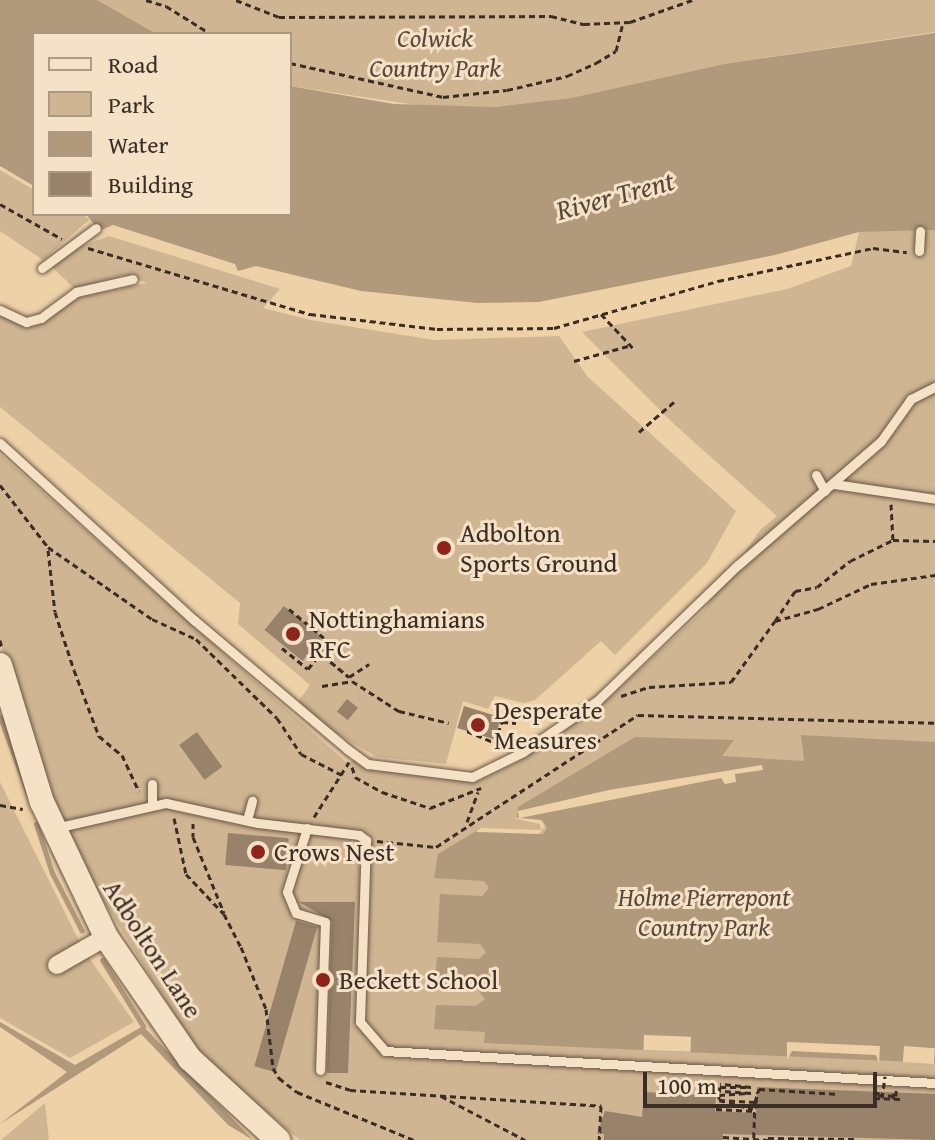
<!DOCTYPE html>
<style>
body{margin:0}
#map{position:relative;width:935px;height:1140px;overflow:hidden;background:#eed1a7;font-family:"Gentium Book Plus",serif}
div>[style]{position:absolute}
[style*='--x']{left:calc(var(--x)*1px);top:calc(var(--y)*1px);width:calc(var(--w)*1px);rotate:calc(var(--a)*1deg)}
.green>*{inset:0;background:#cfb591}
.water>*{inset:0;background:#b1997b}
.pier>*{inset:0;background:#eed1a7;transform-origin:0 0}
.stream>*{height:5px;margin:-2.5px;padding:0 2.5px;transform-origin:2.5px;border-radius:2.5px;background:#b1997b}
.building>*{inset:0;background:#988269;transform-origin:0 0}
.path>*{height:3px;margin-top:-1.5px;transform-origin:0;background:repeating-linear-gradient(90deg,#3a2d26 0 6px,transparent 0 10px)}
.roads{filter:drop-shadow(0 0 2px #675646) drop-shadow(0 0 2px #675646)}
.lane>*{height:9px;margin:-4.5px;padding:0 4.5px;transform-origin:4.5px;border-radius:4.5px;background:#f4e1c6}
.street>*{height:18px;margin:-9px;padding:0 9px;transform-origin:9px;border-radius:9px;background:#f4e1c6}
.secondary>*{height:24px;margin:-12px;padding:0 12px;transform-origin:12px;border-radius:12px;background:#f4e1c6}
.path-bridge>*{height:3px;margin-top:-1.5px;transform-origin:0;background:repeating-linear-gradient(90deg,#3a2d26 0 6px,transparent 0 10px)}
.dots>*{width:22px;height:22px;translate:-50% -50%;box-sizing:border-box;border:4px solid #f4e1c6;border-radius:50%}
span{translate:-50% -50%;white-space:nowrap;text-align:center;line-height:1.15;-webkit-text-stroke:6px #f4e1c6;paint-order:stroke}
.park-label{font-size:26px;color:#58483b;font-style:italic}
.poi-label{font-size:26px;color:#3a2d26}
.left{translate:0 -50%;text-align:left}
.street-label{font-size:26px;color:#3a2d26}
.water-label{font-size:28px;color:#58483b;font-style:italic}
.legend{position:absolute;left:32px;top:32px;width:260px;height:184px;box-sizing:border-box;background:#f4e1c6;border:2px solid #aa9986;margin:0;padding:10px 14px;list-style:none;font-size:24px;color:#3a2d26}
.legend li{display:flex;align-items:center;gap:16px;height:40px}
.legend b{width:40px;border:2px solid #aa9986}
.scale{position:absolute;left:643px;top:1072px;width:234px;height:36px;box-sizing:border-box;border:4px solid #3a2d26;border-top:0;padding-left:10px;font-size:24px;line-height:28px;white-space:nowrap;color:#3a2d26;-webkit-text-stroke:6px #f4e1c6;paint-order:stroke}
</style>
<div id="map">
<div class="green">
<i style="clip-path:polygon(97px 0,935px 0,935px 32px,724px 64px,571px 98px,494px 107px,423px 106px,290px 86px,290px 34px,157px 34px)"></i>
<i style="clip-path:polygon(0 170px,34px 190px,34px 214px,80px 214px,90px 219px,43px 260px,0 231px)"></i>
<i style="clip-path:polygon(935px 228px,935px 1140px,300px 1140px,199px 1054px,74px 854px,34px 763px,0 641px,0 454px,346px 762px,358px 760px,377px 769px,480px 780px,520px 761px,601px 705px,703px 611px,761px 529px,777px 516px,675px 425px,582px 332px,787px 289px,851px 266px,859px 232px)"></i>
<i style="clip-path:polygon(109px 236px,280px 289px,263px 308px,310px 320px,434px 340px,559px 336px,588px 377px,736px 511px,707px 563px,615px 655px,601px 641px,535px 700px,524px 703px,495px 696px,488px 709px,463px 701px,446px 764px,377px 757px,328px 729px,297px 703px,310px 685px,238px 624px,240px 603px,0 407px,0 313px,22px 326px,32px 324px,76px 298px,147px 283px,124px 275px,75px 289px,51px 266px,67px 252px)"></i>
<i style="clip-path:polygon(0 782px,83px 949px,134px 1022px,70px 1058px,0 1018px)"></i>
<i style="clip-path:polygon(45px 1103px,49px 1140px,1px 1140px)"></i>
</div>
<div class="water">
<i style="clip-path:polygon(0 0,97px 0,157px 34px,34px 34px,34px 186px,0 166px)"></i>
<i style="clip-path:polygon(935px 33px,935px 230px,859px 232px,775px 255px,539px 302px,477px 303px,361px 291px,256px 266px,238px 271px,235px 264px,113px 225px,99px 231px,86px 214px,290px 214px,290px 86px,394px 104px,494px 107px,571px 98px,724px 64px)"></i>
<i style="clip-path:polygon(801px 735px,935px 742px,935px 1063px,484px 1043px,485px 1032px,434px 1029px,436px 1005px,476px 1006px,485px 999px,478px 990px,434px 989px,437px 957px,479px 959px,486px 952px,480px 944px,437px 942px,440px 894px,482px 896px,489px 888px,484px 881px,434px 878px,438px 854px,476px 831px,543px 834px,547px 828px,542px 820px,517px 819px,518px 807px,635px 737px,734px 740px,722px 756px,804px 761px)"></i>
<i style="clip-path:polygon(0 1022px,75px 1065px,143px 1026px,253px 1140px,228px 1125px,141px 1034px,0 1124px,67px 1072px,0 1027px)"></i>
</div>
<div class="pier">
<i style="clip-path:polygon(762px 765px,763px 770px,735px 774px,736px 782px,725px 784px,721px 778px,520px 818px,541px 820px,545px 826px,539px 834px,476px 832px,481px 828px,541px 830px,540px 824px,513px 818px,519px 818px,518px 811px,609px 790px)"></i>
<i style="left:644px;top:1035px;width:47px;height:15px;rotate:2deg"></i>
<i style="clip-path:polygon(787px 1042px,880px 1046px,879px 1064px,876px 1055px,792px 1051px,787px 1060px)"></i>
<i style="left:904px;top:1046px;width:31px;height:16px;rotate:4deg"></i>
</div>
<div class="stream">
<i style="--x:0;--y:717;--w:82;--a:70"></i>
<i style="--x:36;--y:824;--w:52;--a:71.9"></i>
<i style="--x:52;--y:873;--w:65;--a:62.7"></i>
<i style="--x:102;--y:960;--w:78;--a:58.2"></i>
</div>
<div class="building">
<i style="left:284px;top:606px;width:49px;height:31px;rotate:39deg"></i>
<i style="left:347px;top:699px;width:14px;height:16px;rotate:39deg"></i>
<i style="left:464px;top:706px;width:39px;height:23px;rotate:17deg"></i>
<i style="left:197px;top:732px;width:43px;height:22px;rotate:54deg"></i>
<i style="left:228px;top:833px;width:61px;height:32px;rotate:5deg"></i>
<i style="clip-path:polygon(299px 902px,355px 902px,348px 1073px,327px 1073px,332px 921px)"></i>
<i style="left:296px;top:921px;width:22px;height:151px;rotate:16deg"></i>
<i style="clip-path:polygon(757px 1087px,935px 1094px,935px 1140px,723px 1134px,723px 1140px,604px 1140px,604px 1134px,597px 1134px,605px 1111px,642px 1117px,644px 1092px,716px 1096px,715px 1111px,756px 1113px)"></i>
</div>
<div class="path">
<i style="--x:146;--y:0;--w:21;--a:17"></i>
<i style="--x:166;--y:6;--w:53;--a:31.9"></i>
<i style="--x:236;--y:0;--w:46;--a:21.6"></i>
<i style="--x:279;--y:17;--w:272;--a:-0.2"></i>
<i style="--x:551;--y:16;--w:34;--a:14"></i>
<i style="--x:584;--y:24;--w:46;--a:-2.5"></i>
<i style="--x:630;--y:22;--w:66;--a:-19.5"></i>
<i style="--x:290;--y:63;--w:157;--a:12.5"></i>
<i style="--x:443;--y:97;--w:64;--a:-6.2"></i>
<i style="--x:507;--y:90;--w:62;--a:-13.1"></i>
<i style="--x:567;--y:76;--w:32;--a:-24"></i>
<i style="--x:596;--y:63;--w:23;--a:-31"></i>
<i style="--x:616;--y:51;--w:29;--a:-76"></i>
<i style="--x:0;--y:204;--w:71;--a:29.4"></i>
<i style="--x:88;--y:248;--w:232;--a:16.6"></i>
<i style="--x:310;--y:314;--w:128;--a:6.7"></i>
<i style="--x:437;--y:329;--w:117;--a:-0.5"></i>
<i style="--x:554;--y:328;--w:171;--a:-16"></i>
<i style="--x:718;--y:281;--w:158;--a:-12"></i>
<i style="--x:873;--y:248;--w:34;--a:7"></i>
<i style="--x:601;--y:314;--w:47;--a:46.7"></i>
<i style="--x:574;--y:361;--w:56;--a:-15.5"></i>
<i style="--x:639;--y:432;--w:48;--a:-40.7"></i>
<i style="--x:0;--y:485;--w:78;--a:52.3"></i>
<i style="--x:48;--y:547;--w:126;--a:34.7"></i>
<i style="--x:152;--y:619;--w:48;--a:24.4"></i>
<i style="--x:196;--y:639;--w:113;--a:44.3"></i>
<i style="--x:277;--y:718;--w:43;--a:56.3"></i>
<i style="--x:301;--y:754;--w:46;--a:27.1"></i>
<i style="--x:891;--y:504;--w:36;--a:87"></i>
<i style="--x:48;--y:550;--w:62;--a:83.6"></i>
<i style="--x:55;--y:612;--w:61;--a:71.9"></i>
<i style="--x:74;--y:670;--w:71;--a:69.3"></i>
<i style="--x:99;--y:736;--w:30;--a:40"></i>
<i style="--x:122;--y:755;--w:40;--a:65"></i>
<i style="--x:289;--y:609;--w:45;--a:39.6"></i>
<i style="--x:324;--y:638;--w:22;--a:129"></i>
<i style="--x:775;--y:621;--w:36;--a:-56"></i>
<i style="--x:795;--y:591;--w:22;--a:-10"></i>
<i style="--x:817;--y:587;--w:42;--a:-38.2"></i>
<i style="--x:850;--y:561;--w:48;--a:-26"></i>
<i style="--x:893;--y:540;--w:42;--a:1.4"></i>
<i style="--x:0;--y:640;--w:8;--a:76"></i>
<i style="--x:282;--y:648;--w:33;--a:39"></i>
<i style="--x:308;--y:669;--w:37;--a:-52"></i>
<i style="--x:315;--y:649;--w:44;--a:39.5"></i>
<i style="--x:349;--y:677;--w:24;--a:-33"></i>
<i style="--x:322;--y:686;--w:30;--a:-9"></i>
<i style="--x:352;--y:681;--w:56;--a:32.6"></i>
<i style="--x:399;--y:711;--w:51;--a:13.5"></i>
<i style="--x:621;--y:696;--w:29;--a:-18"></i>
<i style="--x:649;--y:687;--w:82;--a:-3.5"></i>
<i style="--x:731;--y:682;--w:75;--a:-54.2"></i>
<i style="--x:775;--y:621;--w:45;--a:-15.6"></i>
<i style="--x:818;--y:609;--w:59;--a:-25.3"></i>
<i style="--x:871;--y:584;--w:65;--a:-8"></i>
<i style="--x:467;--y:731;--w:30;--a:23"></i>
<i style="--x:495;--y:743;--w:22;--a:-72"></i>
<i style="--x:502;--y:722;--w:14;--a:4"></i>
<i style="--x:352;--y:767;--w:10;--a:73"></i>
<i style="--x:355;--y:777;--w:31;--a:29"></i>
<i style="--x:382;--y:792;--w:51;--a:18.4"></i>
<i style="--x:430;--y:808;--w:55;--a:-21.4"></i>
<i style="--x:0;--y:805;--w:23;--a:10"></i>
<i style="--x:314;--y:817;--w:65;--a:-57.5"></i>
<i style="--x:174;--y:818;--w:57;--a:77.9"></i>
<i style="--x:186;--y:874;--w:55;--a:46.5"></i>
<i style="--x:224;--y:914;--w:37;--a:63"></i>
<i style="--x:241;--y:947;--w:67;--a:68"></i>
<i style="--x:266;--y:1009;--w:59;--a:83.2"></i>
<i style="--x:273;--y:1068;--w:12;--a:59"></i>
<i style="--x:279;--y:1078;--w:23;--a:38"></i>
<i style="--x:297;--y:1092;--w:126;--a:22.3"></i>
<i style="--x:467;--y:822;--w:32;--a:-70"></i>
<i style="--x:193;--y:823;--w:14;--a:90"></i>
<i style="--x:193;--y:837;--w:82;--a:67.8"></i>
<i style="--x:377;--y:841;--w:59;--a:5.8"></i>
<i style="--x:436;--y:847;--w:241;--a:-33.2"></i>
<i style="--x:638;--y:715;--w:297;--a:1.5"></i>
<i style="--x:326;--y:1082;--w:25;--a:18"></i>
<i style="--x:350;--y:1090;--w:252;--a:3.6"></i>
<i style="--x:601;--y:1106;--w:34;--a:93"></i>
<i style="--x:878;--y:1091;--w:4;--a:90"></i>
<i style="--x:878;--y:1095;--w:18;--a:3"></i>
<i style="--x:896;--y:1096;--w:6;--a:-90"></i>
<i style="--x:441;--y:1096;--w:95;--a:27.6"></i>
<i style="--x:874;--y:1098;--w:26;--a:2"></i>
<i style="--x:719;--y:1099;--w:4;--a:-90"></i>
<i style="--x:719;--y:1095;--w:32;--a:-4"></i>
<i style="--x:751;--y:1093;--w:32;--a:-176"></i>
<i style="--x:719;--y:1091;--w:4;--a:-76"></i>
<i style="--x:720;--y:1087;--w:31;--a:0"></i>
<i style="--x:751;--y:1087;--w:31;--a:-174"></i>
<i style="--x:719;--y:1100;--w:36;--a:3"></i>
<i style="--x:755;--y:1102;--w:36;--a:92"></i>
<i style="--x:719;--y:1100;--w:35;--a:15"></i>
<i style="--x:756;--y:1103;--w:11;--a:-85"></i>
<i style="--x:716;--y:1109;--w:39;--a:3"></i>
<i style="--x:723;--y:1137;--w:45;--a:3.8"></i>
<i style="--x:768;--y:1138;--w:88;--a:0.7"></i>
</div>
<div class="roads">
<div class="lane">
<i style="--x:919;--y:251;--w:20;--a:-87"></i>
<i style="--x:42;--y:268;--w:67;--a:-36.5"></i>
<i style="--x:0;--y:310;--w:29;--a:25"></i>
<i style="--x:26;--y:322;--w:16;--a:-15"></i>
<i style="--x:41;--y:318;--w:44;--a:-36.6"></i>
<i style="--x:76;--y:292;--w:58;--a:-12.8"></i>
<i style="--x:0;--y:443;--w:263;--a:42.4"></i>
<i style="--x:194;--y:620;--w:200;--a:40.1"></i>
<i style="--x:347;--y:749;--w:26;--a:36"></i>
<i style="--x:368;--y:764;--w:105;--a:7.1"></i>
<i style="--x:472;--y:777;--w:57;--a:-26.1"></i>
<i style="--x:523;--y:752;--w:91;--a:-34.7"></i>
<i style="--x:598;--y:700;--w:194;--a:-44"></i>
<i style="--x:738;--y:565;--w:189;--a:-40.9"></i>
<i style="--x:881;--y:441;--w:52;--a:-54.5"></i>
<i style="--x:911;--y:399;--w:27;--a:-27"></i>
<i style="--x:816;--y:475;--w:18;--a:61"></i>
<i style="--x:834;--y:484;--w:102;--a:8.4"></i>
<i style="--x:152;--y:784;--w:21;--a:90"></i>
<i style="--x:247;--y:820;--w:20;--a:-75"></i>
<i style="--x:55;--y:828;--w:114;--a:-12.7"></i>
<i style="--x:166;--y:803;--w:94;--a:12.3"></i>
<i style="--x:258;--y:823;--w:102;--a:6.8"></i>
<i style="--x:359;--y:835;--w:9;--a:36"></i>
<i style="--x:366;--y:840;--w:182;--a:91.9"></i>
<i style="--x:360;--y:1022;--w:38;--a:49"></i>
<i style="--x:385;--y:1051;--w:551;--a:3.33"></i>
<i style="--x:307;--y:828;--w:67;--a:107.4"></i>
<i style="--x:287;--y:892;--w:23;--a:67"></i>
<i style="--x:296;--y:913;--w:30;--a:17"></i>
<i style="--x:325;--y:922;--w:148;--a:91.9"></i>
</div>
<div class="street">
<i style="--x:57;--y:965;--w:56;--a:-29.7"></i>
</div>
<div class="secondary">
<i style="--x:0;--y:665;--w:143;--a:73"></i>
<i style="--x:42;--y:802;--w:149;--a:64.6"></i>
<i style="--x:106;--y:937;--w:148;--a:55.5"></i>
<i style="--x:190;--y:1059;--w:120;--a:42.6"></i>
</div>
</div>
<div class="path-bridge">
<i style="--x:882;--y:1098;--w:22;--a:-82"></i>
<i style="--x:893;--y:1099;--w:7;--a:-82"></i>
<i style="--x:755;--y:1102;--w:14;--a:-73"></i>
<i style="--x:759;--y:1089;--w:80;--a:3.6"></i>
</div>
<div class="dots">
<i style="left:444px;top:548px;background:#8f2418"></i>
<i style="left:293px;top:634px;background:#8f2418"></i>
<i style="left:478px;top:725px;background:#8f2418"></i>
<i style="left:258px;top:852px;background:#8f2418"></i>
<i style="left:323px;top:980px;background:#8f2418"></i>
</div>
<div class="park-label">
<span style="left:435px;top:53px">Colwick<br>Country Park</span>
<span style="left:704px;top:912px">Holme Pierrepont<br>Country Park</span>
</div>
<div class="poi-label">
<span class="left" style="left:460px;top:548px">Adbolton<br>Sports Ground</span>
<span class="left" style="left:309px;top:634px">Nottinghamians<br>RFC</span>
<span class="left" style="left:494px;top:725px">Desperate<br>Measures</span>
<span class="left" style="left:274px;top:852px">Crows Nest</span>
<span class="left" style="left:339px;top:980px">Beckett School</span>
</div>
<div class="street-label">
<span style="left:153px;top:949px;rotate:57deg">Adbolton Lane</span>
</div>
<div class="water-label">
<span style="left:615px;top:195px;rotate:-15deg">River Trent</span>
</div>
<ul class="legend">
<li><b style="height:10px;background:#f4e1c6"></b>Road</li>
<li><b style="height:22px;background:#cfb591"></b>Park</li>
<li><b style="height:22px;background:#b1997b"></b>Water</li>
<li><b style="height:22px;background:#988269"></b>Building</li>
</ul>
<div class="scale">100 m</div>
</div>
